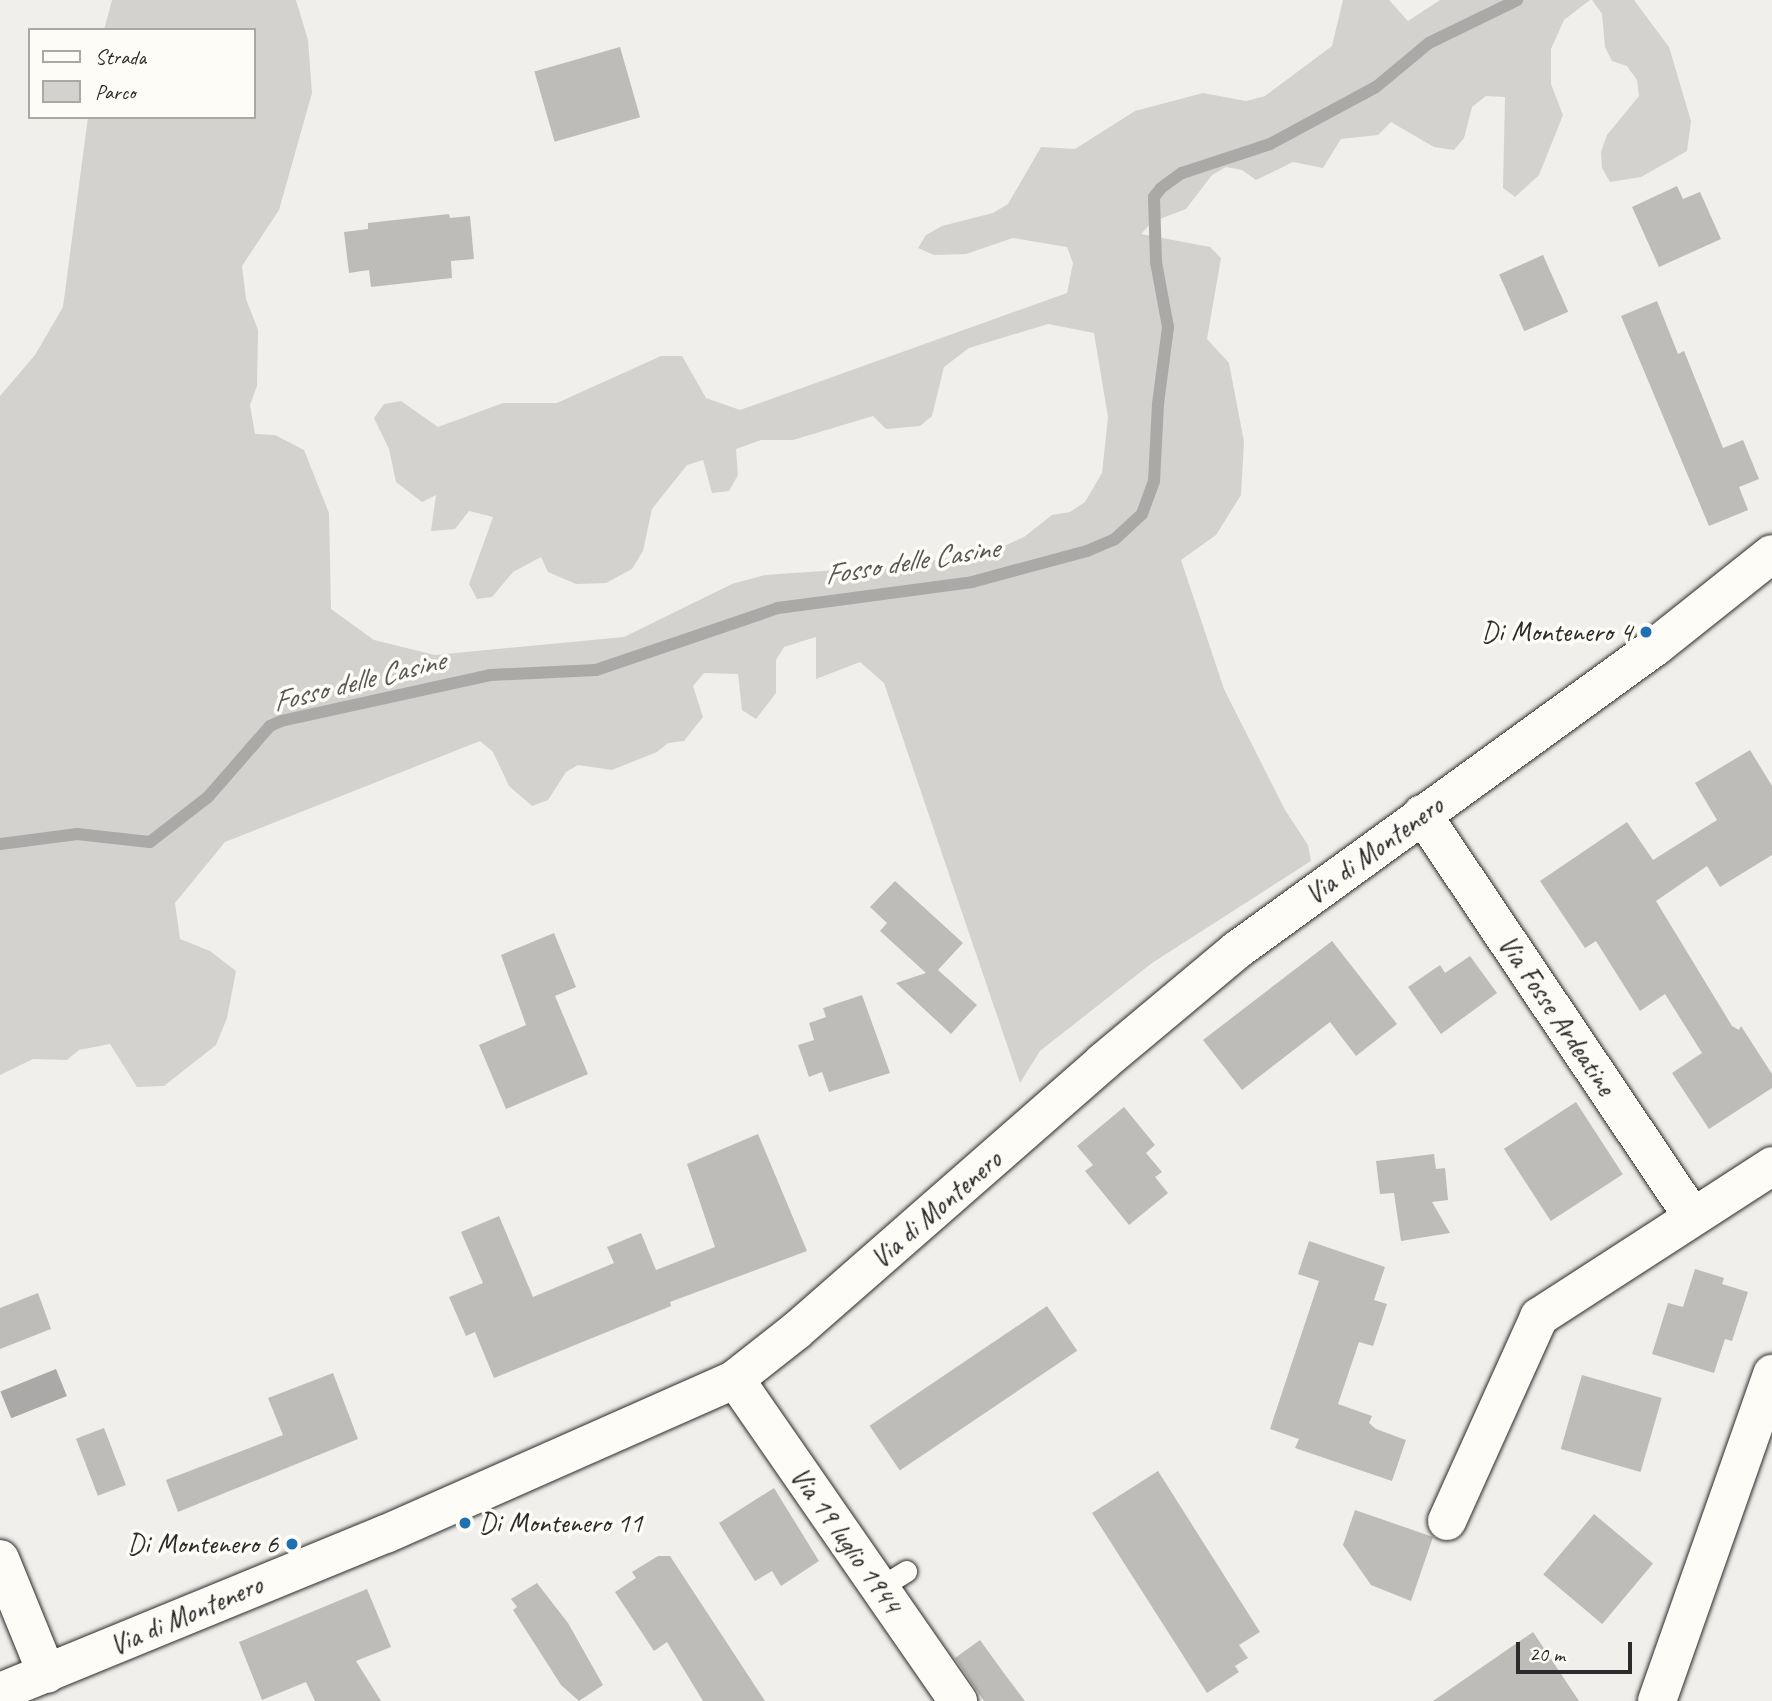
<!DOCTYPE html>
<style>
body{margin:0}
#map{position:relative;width:1772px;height:1701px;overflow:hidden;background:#f0efeb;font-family:Caveat,sans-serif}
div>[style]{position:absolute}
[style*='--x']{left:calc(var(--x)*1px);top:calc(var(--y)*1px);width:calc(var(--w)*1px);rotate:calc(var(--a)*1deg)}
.green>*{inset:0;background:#d3d2cf}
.water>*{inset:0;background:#aaa9a7;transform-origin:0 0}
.stream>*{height:12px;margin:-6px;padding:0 6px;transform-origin:6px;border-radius:6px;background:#aaa9a7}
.building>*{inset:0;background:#bdbcb8;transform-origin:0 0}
.roads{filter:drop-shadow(0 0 2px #2b2b2b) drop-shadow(0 0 2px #2b2b2b)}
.service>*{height:21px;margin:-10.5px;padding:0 10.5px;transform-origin:10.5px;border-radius:10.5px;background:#fdfcf7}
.minor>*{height:38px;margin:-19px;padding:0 19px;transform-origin:19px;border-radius:19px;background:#fdfcf7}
.tertiary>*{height:38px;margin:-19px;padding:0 19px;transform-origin:19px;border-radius:19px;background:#fdfcf7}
.dots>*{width:19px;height:19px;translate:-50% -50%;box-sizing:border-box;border:4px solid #fdfcf7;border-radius:50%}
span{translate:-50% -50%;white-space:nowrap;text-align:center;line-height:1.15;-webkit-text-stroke:7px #fdfcf7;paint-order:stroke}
.poi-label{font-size:28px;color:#2b2b2b}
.right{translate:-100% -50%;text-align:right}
.left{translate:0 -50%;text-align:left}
.street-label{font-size:28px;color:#2b2b2b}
.water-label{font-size:30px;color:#575756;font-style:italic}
.legend{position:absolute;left:28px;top:28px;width:228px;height:91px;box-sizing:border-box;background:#fdfcf7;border:2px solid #a9a8a5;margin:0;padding:9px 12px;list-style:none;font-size:21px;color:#2b2b2b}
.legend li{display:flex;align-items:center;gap:14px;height:35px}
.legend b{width:35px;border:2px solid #a9a8a5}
.scale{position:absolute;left:1516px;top:1642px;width:116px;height:32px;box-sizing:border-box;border:4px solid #2b2b2b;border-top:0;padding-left:9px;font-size:21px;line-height:24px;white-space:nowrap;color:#2b2b2b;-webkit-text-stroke:5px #fdfcf7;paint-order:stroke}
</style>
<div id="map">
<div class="green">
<i style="clip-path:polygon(112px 0,296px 0,308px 40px,312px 93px,279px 210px,242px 266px,246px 299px,258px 330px,257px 386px,250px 405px,255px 434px,275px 435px,304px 450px,329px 513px,331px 609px,374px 640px,435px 655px,624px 637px,732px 584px,765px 575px,896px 566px,993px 551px,1024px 537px,1052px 515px,1070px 512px,1085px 502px,1102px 473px,1108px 417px,1094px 333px,1048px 324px,969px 348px,944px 367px,932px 416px,920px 426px,886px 429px,873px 416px,793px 440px,761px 440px,736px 449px,738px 475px,729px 491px,712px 493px,703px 460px,687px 465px,652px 509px,643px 551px,632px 569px,606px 583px,576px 584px,548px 572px,541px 557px,513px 572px,492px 597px,477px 599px,469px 584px,493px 517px,469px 511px,455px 529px,431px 531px,436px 495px,422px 502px,396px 482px,389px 449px,374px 418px,384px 404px,401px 401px,438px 427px,503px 403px,557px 403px,661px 356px,682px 356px,706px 398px,740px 410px,1067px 293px,1073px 263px,1067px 247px,1013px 238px,966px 254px,934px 255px,918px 248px,926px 235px,942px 226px,993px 213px,1008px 204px,1041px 147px,1075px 149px,1135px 111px,1203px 93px,1246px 101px,1265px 96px,1332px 46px,1343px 0,1389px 0,1408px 21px,1440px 0,1590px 0,1564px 20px,1551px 49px,1551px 84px,1563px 115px,1539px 175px,1515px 197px,1503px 188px,1505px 97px,1486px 96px,1472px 107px,1464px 138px,1454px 150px,1434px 147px,1391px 122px,1378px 135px,1341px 139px,1323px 168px,1293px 162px,1256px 180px,1242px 170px,1226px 167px,1212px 175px,1186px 209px,1152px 222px,1141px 234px,1210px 247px,1221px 258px,1207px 339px,1229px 363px,1244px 442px,1241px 495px,1216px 535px,1181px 560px,1224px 689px,1285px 810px,1308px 845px,1311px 861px,1152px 963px,1040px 1051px,1020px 1083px,884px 683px,860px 662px,816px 679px,816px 637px,784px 647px,776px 660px,776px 693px,756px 719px,742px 710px,738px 674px,704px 673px,693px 686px,703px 717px,684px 741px,668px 743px,657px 752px,612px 770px,578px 765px,566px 772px,548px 800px,532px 806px,509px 786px,493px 752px,480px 741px,225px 842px,175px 903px,180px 939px,210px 951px,236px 971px,227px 1018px,216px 1045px,164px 1086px,137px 1087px,110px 1044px,79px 1050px,67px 1060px,33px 1059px,0 1075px,0 396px,35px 355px,63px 307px,88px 117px,254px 117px,254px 30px,104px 30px)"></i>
<i style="clip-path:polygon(1592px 0,1634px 0,1669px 47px,1691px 121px,1687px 151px,1641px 177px,1610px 182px,1602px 168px,1601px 152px,1607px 135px,1639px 96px,1637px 80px,1627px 66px,1612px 61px,1605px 47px,1602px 14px)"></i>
</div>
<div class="water">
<i style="left:56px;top:1369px;width:29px;height:60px;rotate:68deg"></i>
</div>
<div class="stream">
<i style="--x:0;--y:844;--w:78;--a:-7.4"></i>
<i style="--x:77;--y:834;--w:73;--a:6.3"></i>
<i style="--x:150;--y:842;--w:73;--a:-37.8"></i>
<i style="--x:208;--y:797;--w:94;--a:-48.9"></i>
<i style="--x:270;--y:726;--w:12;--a:-24"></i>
<i style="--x:281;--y:721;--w:214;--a:-12.4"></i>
<i style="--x:490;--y:675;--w:106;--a:-2.7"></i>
<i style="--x:596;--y:670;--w:192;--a:-18.8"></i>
<i style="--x:778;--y:608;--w:196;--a:-7.6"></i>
<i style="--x:972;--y:582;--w:119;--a:-15.1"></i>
<i style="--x:1087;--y:551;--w:30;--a:-23"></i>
<i style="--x:1115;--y:539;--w:37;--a:-43"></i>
<i style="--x:1142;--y:514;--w:35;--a:-70"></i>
<i style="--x:1154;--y:481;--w:77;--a:-87"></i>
<i style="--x:1158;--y:404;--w:78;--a:-82.6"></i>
<i style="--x:1168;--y:327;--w:66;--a:-100.5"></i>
<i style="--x:1156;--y:262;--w:65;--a:-91.8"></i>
<i style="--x:1154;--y:197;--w:11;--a:-52"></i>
<i style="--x:1161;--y:188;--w:26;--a:-36"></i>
<i style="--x:1182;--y:173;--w:93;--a:-18.2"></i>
<i style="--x:1270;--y:144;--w:120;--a:-28.3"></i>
<i style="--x:1376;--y:87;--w:69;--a:-39.7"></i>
<i style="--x:1429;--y:43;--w:98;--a:-26"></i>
</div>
<div class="building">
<i style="left:620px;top:47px;width:73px;height:89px;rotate:74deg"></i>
<i style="clip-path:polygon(1677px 186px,1683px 199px,1700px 192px,1721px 239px,1659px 267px,1632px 207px)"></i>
<i style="clip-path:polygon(449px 214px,450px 218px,470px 216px,474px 259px,451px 261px,452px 278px,371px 287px,369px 270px,349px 273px,344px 232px,368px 229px,368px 223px)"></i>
<i style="left:1543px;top:255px;width:62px;height:48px;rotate:66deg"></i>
<i style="clip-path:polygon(1657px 301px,1678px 354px,1684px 351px,1723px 448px,1743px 440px,1759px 479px,1739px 487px,1748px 510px,1709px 526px,1621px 316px)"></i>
<i style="clip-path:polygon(1750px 750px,1772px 786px,1772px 855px,1720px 887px,1707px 866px,1656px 901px,1732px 1026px,1739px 1030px,1741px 1026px,1772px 1074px,1772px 1088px,1709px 1129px,1672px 1073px,1702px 1053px,1665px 994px,1640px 1011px,1596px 941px,1585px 948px,1540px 881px,1627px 822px,1653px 860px,1717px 820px,1695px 783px)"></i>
<i style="clip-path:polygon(895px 881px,963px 943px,938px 970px,977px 1005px,951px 1034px,896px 983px,926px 973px,880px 931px,887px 923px,870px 907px)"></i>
<i style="clip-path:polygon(554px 933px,576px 987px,555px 996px,588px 1074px,506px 1109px,479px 1045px,526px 1025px,501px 955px)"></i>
<i style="clip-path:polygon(1332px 941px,1397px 1024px,1356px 1056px,1330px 1022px,1242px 1090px,1203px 1040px)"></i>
<i style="clip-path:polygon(1470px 956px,1497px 993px,1441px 1034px,1408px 987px,1440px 965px,1445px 973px)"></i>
<i style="clip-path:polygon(862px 995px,890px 1073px,829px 1092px,822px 1072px,809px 1077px,798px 1045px,814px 1040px,809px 1023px,826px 1017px,823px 1008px)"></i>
<i style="left:1576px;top:1102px;width:86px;height:86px;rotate:57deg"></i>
<i style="clip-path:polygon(1124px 1107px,1155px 1145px,1146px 1153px,1162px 1172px,1155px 1177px,1168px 1193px,1129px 1225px,1085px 1171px,1093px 1165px,1077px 1146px)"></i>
<i style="clip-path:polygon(758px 1134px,807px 1251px,670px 1302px,671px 1306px,494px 1378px,475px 1332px,466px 1336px,449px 1297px,483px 1283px,461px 1232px,499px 1216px,533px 1297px,614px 1263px,607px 1247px,641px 1233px,656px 1270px,715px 1247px,687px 1164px)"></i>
<i style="clip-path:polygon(1434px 1154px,1436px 1169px,1445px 1168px,1448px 1200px,1432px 1202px,1450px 1233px,1401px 1241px,1394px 1193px,1380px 1194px,1376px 1161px)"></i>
<i style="clip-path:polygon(1309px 1241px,1385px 1267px,1374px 1300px,1387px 1304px,1373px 1346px,1359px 1342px,1338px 1404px,1372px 1416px,1369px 1423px,1376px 1429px,1406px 1440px,1392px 1481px,1295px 1448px,1299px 1439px,1270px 1429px,1319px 1281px,1298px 1274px)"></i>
<i style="clip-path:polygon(1695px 1269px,1724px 1278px,1722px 1284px,1748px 1292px,1732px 1341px,1725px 1339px,1714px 1373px,1652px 1354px,1668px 1303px,1683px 1307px)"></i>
<i style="clip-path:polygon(38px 1293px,51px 1329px,0 1349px,0 1308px)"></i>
<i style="left:1047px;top:1306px;width:54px;height:214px;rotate:56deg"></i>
<i style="clip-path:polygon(333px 1373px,358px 1439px,178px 1512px,166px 1480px,283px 1435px,268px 1398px)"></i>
<i style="left:1582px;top:1375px;width:83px;height:77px;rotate:16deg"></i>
<i style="left:104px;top:1428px;width:61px;height:30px;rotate:69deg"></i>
<i style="clip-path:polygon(1158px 1471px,1260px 1632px,1239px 1645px,1248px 1658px,1235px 1666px,1239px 1672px,1207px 1693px,1092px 1513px)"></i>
<i style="clip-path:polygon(774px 1488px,819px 1561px,781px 1586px,772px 1571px,755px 1581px,719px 1523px)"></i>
<i style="clip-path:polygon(1355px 1510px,1433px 1537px,1411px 1601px,1371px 1585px,1343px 1545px)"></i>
<i style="left:1594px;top:1514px;width:77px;height:79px;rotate:40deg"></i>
<i style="clip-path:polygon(658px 1556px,670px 1556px,765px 1701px,703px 1701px,667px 1642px,654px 1651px,615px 1592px,636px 1578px,632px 1572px)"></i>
<i style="clip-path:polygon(537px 1583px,568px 1623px,603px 1685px,579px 1701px,561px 1685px,513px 1610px,517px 1607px,511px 1599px)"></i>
<i style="clip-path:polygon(367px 1589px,391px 1647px,356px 1661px,381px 1701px,315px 1701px,306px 1682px,262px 1700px,239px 1642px)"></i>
<i style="clip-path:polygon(1533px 1632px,1579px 1701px,1433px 1701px,1501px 1654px)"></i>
<i style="clip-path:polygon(980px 1640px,1006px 1676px,1025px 1701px,984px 1701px,955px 1658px)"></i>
</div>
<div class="roads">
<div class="service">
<i style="--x:879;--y:1588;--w:32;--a:-32"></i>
</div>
<div class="minor">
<i style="--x:1422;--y:814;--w:484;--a:56.1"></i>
<i style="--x:735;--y:1379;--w:392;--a:55.3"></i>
<i style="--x:1447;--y:1521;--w:224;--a:-65.7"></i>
<i style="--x:1539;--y:1317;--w:278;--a:-32.9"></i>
<i style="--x:0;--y:1559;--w:124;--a:67.8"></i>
<i style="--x:1657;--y:1701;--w:347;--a:-70.6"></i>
</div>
<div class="tertiary">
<i style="--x:0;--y:1692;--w:417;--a:-22.3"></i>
<i style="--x:386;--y:1534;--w:382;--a:-23.9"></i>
<i style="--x:735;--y:1379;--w:78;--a:-38.2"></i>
<i style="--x:796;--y:1331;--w:408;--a:-41.2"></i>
<i style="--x:1103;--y:1062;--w:175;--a:-39.9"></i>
<i style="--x:1237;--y:950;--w:516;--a:-35.94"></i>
<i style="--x:1655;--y:647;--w:149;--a:-38.5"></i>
</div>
</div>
<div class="dots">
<i style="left:1646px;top:632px;background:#1f6fb2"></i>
<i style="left:465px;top:1523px;background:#1f6fb2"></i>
<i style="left:292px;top:1544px;background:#1f6fb2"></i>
</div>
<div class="poi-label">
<span class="right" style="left:1632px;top:632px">Di Montenero 4</span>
<span class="left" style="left:479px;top:1523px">Di Montenero 11</span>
<span class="right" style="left:278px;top:1544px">Di Montenero 6</span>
</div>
<div class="street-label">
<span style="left:1374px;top:850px;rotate:-36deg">Via di Montenero</span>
<span style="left:1557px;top:1015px;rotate:56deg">Via Fosse Ardeatine</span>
<span style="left:936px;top:1209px;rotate:-41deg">Via di Montenero</span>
<span style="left:846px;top:1540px;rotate:55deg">Via 19 luglio 1944</span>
<span style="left:186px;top:1615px;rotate:-23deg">Via di Montenero</span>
</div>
<div class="water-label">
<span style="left:911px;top:561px;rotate:-9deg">Fosso delle Casine</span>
<span style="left:358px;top:681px;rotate:-14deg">Fosso delle Casine</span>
</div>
<ul class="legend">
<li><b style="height:9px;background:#fdfcf7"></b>Strada</li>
<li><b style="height:19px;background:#d3d2cf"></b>Parco</li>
</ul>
<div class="scale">20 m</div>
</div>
